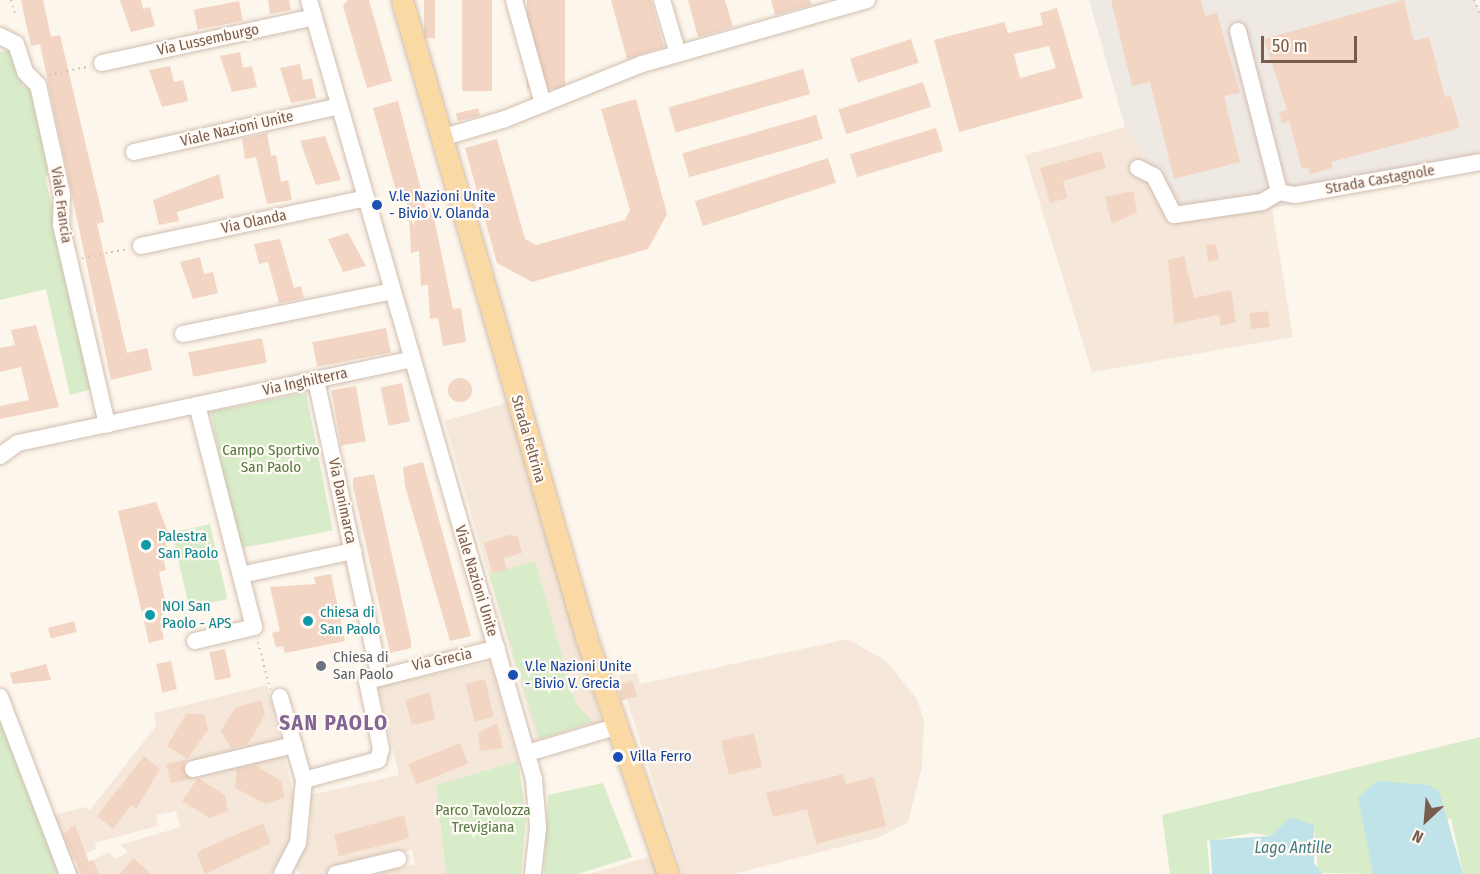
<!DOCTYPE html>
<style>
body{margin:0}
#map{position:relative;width:1480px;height:874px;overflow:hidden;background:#fdf6ec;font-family:"Fira Sans Condensed",sans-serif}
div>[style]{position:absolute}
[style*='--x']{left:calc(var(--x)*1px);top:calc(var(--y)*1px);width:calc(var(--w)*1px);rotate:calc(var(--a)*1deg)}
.residential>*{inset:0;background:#f5e8da;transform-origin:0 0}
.industrial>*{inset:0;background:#efe9e4}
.green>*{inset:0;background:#d8ecc9;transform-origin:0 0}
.water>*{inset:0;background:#bfe3e8}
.building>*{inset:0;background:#f3d5c3;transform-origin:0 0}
.round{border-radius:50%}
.path>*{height:2px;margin-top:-1px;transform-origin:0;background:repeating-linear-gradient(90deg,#d9b8a5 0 1.5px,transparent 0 6px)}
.roads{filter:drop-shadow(0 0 2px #d1beb0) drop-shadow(0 0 2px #d1beb0)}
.minor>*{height:16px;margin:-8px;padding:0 8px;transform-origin:8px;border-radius:8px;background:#fff}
.major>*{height:21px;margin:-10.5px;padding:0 10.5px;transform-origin:10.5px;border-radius:10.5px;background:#fbd9a5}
.dots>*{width:16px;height:16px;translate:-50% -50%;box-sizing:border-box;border:3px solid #fffaf3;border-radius:50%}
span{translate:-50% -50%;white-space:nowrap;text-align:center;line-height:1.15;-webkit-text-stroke:4.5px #fffaf3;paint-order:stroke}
.street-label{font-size:15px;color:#7a5c4d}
.transit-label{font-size:15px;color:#164399}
.left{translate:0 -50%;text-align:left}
.park-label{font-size:15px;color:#537a41}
.culture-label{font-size:15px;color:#0d838f}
.worship-label{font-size:15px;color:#5b616d}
.water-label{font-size:16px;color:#437c86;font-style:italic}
.district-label{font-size:21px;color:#846695;font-weight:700;letter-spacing:1.5px}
.north{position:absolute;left:1396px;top:790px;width:60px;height:60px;-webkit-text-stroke:4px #fffaf3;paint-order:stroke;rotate:206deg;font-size:16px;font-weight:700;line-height:24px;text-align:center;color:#7a5c4d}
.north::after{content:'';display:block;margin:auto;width:21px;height:27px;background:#7a5c4d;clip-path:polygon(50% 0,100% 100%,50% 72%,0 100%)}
.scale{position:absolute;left:1261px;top:36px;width:96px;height:27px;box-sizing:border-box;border:3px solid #7a5c4d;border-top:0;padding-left:8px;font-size:18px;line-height:21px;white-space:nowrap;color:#7a5c4d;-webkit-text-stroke:4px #fffaf3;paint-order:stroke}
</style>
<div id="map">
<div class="residential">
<i style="clip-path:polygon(1125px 127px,1188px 213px,1272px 208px,1293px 337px,1092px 372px,1025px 155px)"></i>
<i style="left:510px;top:402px;width:332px;height:68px;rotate:74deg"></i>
<i style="clip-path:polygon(848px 639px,886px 661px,917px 699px,924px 720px,922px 767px,908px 822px,880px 837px,733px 874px,683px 874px,619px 675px,637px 673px,640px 684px)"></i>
<i style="clip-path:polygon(490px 662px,518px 761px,436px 785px,446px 874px,376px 874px,415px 864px,412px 850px,324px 874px,301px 874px,295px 868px,311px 828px,310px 795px,399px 775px,378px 686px)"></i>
<i style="clip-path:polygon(267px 685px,295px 802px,292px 839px,271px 874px,76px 874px,73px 869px,109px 852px,115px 859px,128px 852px,120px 845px,180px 827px,176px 811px,156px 815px,158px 826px,95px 843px,96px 849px,69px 862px,51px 816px,84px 807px,90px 810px,156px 726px,154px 713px)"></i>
<i style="clip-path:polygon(656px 855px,663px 874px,589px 874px)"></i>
</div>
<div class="industrial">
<i style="clip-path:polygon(1089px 0,1475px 0,1480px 12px,1480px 167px,1272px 208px,1188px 213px,1125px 127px)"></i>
</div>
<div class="green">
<i style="clip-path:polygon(16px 48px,23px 87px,34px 85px,54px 174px,45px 177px,96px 388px,70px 395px,46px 289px,0 300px,0 52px)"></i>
<i style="left:306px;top:393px;width:140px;height:97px;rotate:79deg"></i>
<i style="left:210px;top:524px;width:77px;height:39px;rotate:77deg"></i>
<i style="clip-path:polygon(535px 561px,576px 704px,593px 722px,539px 739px,489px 574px)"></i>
<i style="clip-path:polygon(0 720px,25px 781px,59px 874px,0 874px)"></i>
<i style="clip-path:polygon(1480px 737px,1480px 874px,1463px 874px,1451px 818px,1372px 859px,1373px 874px,1318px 873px,1314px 825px,1271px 836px,1252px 833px,1207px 841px,1210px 874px,1170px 874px,1162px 815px)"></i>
<i style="clip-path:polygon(518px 761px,526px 817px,521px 874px,446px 874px,436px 785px)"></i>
<i style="clip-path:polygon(603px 783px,632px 857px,578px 874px,544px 874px,548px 795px)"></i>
</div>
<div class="water">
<i style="clip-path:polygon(1377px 781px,1429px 785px,1439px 791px,1463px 874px,1373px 874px,1358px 798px)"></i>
<i style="clip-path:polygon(1290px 817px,1314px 825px,1314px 863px,1323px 874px,1212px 874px,1210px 840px,1271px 836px)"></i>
</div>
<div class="building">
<i style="clip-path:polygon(21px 0,43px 0,51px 37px,60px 35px,104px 222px,97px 224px,127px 353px,147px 348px,152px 370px,111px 380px,40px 44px,31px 46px)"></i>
<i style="clip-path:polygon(120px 0,141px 0,143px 9px,150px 7px,155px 26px,131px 32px)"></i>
<i style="clip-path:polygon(268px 0,289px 0,291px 10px,270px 14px)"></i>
<i style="clip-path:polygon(348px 0,369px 0,392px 81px,367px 88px,343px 6px)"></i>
<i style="left:424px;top:0;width:11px;height:38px"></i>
<i style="left:462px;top:0;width:30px;height:91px"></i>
<i style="left:527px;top:0;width:38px;height:89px"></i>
<i style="clip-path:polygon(611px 0,651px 0,664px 47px,627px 59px)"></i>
<i style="clip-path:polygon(688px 0,725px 0,733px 27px,698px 37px)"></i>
<i style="clip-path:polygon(771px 0,810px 0,812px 5px,775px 15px)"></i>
<i style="clip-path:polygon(1111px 0,1201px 0,1205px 16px,1217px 13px,1240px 93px,1224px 96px,1240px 162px,1174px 179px,1150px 82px,1132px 86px)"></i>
<i style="clip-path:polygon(1404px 0,1414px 41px,1429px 37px,1445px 97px,1451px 96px,1460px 128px,1331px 162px,1333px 168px,1310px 174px,1308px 167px,1302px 169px,1289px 121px,1282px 123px,1279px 112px,1287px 110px,1264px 39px)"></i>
<i style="left:239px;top:1px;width:20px;height:46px;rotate:79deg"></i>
<i style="clip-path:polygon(evenodd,1057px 8px,1083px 98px,959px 132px,934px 40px,1004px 22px,1008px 33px,1043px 25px,1040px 13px,1057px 8px,1049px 46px,1056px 68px,1020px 78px,1014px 54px,1049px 46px)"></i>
<i style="left:911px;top:39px;width:25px;height:64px;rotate:72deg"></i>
<i style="clip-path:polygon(240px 52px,243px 68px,252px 66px,257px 87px,232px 92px,220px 56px)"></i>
<i style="clip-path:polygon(300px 64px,303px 80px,312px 78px,316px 98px,291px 103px,280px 68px)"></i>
<i style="clip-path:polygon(170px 66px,174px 82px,183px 80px,188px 101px,162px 107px,149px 70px)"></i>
<i style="left:803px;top:69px;width:26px;height:140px;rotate:74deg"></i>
<i style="left:923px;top:82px;width:26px;height:89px;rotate:72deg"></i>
<i style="clip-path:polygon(636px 99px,667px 214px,648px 249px,532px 282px,497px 263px,465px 148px,497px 139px,525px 239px,536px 245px,625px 220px,630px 210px,601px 109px)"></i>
<i style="clip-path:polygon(398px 101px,426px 209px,432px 208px,453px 309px,461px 308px,466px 342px,443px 346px,438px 318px,430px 319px,428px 285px,421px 286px,419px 251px,411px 253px,409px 212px,403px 189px,396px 191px,373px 108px)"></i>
<i style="left:478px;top:108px;width:8px;height:23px;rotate:76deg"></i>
<i style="left:816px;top:115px;width:25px;height:139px;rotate:74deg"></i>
<i style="left:936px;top:128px;width:24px;height:90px;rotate:73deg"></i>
<i style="clip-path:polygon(267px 133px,271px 156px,276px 155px,281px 182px,288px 180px,292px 200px,267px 204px,256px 157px,245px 159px,242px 139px)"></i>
<i style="clip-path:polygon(325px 136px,341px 180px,316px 185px,300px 141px)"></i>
<i style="clip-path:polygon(1101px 151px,1106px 168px,1063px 181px,1067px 198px,1050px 203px,1040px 168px)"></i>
<i style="left:828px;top:158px;width:26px;height:140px;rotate:72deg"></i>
<i style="clip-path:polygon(219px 174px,224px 198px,177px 212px,179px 221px,159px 225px,153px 200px)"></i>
<i style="clip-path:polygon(1133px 191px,1137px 212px,1112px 224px,1105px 197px)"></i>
<i style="clip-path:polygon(348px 233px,366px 266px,343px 272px,328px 239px)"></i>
<i style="clip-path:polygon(280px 239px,294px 288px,301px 286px,304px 298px,279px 303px,268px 262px,259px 264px,254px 244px)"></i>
<i style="clip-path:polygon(1216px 244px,1219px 260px,1208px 262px,1206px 245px)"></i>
<i style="clip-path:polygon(1184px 256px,1194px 298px,1231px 290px,1236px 322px,1221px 326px,1219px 315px,1174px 324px,1168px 260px)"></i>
<i style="clip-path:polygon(200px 257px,204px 274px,213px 272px,218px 293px,193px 299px,180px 262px)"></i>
<i style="left:1268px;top:311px;width:16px;height:19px;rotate:83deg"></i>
<i style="clip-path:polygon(36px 325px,59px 407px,0 419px,0 406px,29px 400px,21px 367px,0 372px,0 348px,15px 345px,11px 330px)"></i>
<i style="left:386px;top:328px;width:25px;height:75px;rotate:79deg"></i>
<i style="left:262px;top:338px;width:25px;height:75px;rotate:79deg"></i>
<i class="round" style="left:448px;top:378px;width:24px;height:24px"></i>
<i style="left:402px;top:383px;width:39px;height:22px;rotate:78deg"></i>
<i style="left:356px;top:386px;width:56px;height:25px;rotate:80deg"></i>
<i style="clip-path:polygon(423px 462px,471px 636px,450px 641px,405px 486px,403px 467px)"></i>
<i style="clip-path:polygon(374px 474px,411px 641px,411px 648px,390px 653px,353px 486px,353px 478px)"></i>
<i style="clip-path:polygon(156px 502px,168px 532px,163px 533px,169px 556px,163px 557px,166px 570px,159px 572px,166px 605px,160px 621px,164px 639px,149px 643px,118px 511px)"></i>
<i style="clip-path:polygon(509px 535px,518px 536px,522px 553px,504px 558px,507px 570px,492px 573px,484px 543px)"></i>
<i style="clip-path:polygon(331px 574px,345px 641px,285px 653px,283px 646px,276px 647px,272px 633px,280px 631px,270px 587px,316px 584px,314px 577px)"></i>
<i style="left:74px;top:621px;width:11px;height:27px;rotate:75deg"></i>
<i style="left:225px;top:649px;width:29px;height:16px;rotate:78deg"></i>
<i style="left:171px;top:661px;width:29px;height:15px;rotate:78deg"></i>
<i style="clip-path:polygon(46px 664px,51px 680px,13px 684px,10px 673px)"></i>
<i style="left:485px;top:679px;width:39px;height:20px;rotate:77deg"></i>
<i style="left:633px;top:681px;width:16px;height:16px;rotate:76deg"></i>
<i style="clip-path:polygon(430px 692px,435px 720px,412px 725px,405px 700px)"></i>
<i style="clip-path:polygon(261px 700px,265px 715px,248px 744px,231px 748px,221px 731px,235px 708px)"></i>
<i style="clip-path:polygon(186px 714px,204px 714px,208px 730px,183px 765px,192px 779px,171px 783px,166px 764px,188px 759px,167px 746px)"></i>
<i style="clip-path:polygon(497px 723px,503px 748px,480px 751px,478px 733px)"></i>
<i style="left:754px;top:733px;width:35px;height:34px;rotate:77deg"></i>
<i style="left:460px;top:743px;width:22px;height:56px;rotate:68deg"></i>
<i style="clip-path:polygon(144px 756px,160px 769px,136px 809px,131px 805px,113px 829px,97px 816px)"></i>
<i style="clip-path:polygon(255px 765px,281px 781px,285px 797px,266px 804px,235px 788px,237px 769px)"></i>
<i style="clip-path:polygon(843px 774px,846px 784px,874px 777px,886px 826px,816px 844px,807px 809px,773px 817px,766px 793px)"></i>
<i style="clip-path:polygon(198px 778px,225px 795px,228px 811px,210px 818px,182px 801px)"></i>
<i style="clip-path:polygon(404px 815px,409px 836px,403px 840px,339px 856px,334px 835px)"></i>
<i style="clip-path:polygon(263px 823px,271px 843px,205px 874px,197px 854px,203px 849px)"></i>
<i style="clip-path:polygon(75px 824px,89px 862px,93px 860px,99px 874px,81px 874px,64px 834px)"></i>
<i style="clip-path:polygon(133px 858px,151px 874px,120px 874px)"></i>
</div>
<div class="path">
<i style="--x:11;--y:0;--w:16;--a:75"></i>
<i style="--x:1474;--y:0;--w:15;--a:67"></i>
<i style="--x:49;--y:75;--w:40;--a:-12"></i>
<i style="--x:82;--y:258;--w:46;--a:-11.3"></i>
<i style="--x:258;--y:642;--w:49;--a:75.7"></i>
</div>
<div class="roads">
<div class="minor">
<i style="--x:309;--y:0;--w:811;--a:73.89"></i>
<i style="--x:534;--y:779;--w:49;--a:85.3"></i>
<i style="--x:538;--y:828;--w:46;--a:96.2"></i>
<i style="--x:514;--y:0;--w:108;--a:74.4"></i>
<i style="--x:662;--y:0;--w:56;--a:73.5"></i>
<i style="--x:1238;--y:31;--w:166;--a:75.7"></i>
<i style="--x:1279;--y:192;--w:16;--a:11"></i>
<i style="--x:1295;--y:195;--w:188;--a:-10.1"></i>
<i style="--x:0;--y:36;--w:18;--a:27"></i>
<i style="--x:16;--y:44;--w:29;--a:72"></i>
<i style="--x:25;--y:72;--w:18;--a:45"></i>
<i style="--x:38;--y:85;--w:112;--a:77.6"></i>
<i style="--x:62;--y:194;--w:31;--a:92"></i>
<i style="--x:61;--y:225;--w:205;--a:77"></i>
<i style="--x:102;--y:63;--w:217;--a:-12.2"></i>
<i style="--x:441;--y:138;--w:67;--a:-16.5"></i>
<i style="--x:505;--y:119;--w:148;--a:-21.9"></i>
<i style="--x:642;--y:64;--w:234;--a:-15.9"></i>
<i style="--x:134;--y:152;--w:210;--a:-12.6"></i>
<i style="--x:1138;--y:168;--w:18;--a:27"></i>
<i style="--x:1154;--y:176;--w:44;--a:62.9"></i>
<i style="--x:1174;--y:215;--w:89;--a:-8.4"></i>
<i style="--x:1262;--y:202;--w:20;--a:-30"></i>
<i style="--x:141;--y:246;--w:230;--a:-12"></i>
<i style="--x:183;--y:334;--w:213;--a:-11.6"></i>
<i style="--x:316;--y:380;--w:301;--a:77.9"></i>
<i style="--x:0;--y:456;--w:22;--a:-36"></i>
<i style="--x:18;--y:443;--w:403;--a:-12"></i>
<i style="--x:241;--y:575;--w:115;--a:-12.1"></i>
<i style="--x:195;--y:641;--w:61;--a:-13.3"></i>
<i style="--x:254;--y:627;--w:229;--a:-104.4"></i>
<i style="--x:0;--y:697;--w:190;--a:69"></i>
<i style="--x:280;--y:697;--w:86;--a:73.9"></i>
<i style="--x:528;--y:753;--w:91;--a:-16.6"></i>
<i style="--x:193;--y:769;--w:104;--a:-13.4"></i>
<i style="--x:282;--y:874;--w:35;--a:-63"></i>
<i style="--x:298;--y:843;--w:63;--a:-84.6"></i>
<i style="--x:304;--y:780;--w:77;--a:-15.1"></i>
<i style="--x:378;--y:760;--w:11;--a:-75"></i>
<i style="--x:381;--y:749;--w:69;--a:-101.6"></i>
<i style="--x:367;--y:681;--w:134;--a:-14.2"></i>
<i style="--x:336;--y:874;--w:64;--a:-13.6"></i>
</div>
<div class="major">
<i style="--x:402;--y:0;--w:663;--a:73.89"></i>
<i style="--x:586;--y:637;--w:251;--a:70.9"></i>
</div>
</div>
<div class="dots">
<i style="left:377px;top:205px;background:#1a4fb4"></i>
<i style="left:146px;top:545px;background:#0f9aa8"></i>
<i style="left:150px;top:615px;background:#0f9aa8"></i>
<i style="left:308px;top:621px;background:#0f9aa8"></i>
<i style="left:321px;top:666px;background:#6b7280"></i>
<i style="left:513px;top:675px;background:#1a4fb4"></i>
<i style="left:618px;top:757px;background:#1a4fb4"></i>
</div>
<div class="street-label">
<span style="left:208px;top:40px;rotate:-12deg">Via Lussemburgo</span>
<span style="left:237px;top:129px;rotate:-13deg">Viale Nazioni Unite</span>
<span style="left:1380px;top:180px;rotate:-10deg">Strada Castagnole</span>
<span style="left:61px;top:205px;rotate:82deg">Viale Francia</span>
<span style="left:254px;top:222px;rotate:-12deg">Via Olanda</span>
<span style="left:305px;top:382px;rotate:-12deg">Via Inghilterra</span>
<span style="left:528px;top:439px;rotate:74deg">Strada Feltrina</span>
<span style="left:342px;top:501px;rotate:78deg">Via Danimarca</span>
<span style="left:476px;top:581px;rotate:73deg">Viale Nazioni Unite</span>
<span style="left:442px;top:660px;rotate:-12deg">Via Grecia</span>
</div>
<div class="transit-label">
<span class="left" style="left:389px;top:205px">V.le Nazioni Unite<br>- Bivio V. Olanda</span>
<span class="left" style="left:525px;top:675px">V.le Nazioni Unite<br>- Bivio V. Grecia</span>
<span class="left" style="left:630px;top:757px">Villa Ferro</span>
</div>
<div class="park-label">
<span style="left:271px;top:459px">Campo Sportivo<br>San Paolo</span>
<span style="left:483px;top:819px">Parco Tavolozza<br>Trevigiana</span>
</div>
<div class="culture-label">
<span class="left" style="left:158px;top:545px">Palestra<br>San Paolo</span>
<span class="left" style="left:162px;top:615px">NOI San<br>Paolo - APS</span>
<span class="left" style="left:320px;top:621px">chiesa di<br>San Paolo</span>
</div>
<div class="worship-label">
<span class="left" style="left:333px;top:666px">Chiesa di<br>San Paolo</span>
</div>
<div class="water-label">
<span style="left:1293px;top:848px">Lago Antille</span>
</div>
<div class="district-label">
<span style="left:334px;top:723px">SAN PAOLO</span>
</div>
<div class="north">N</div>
<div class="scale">50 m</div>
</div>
